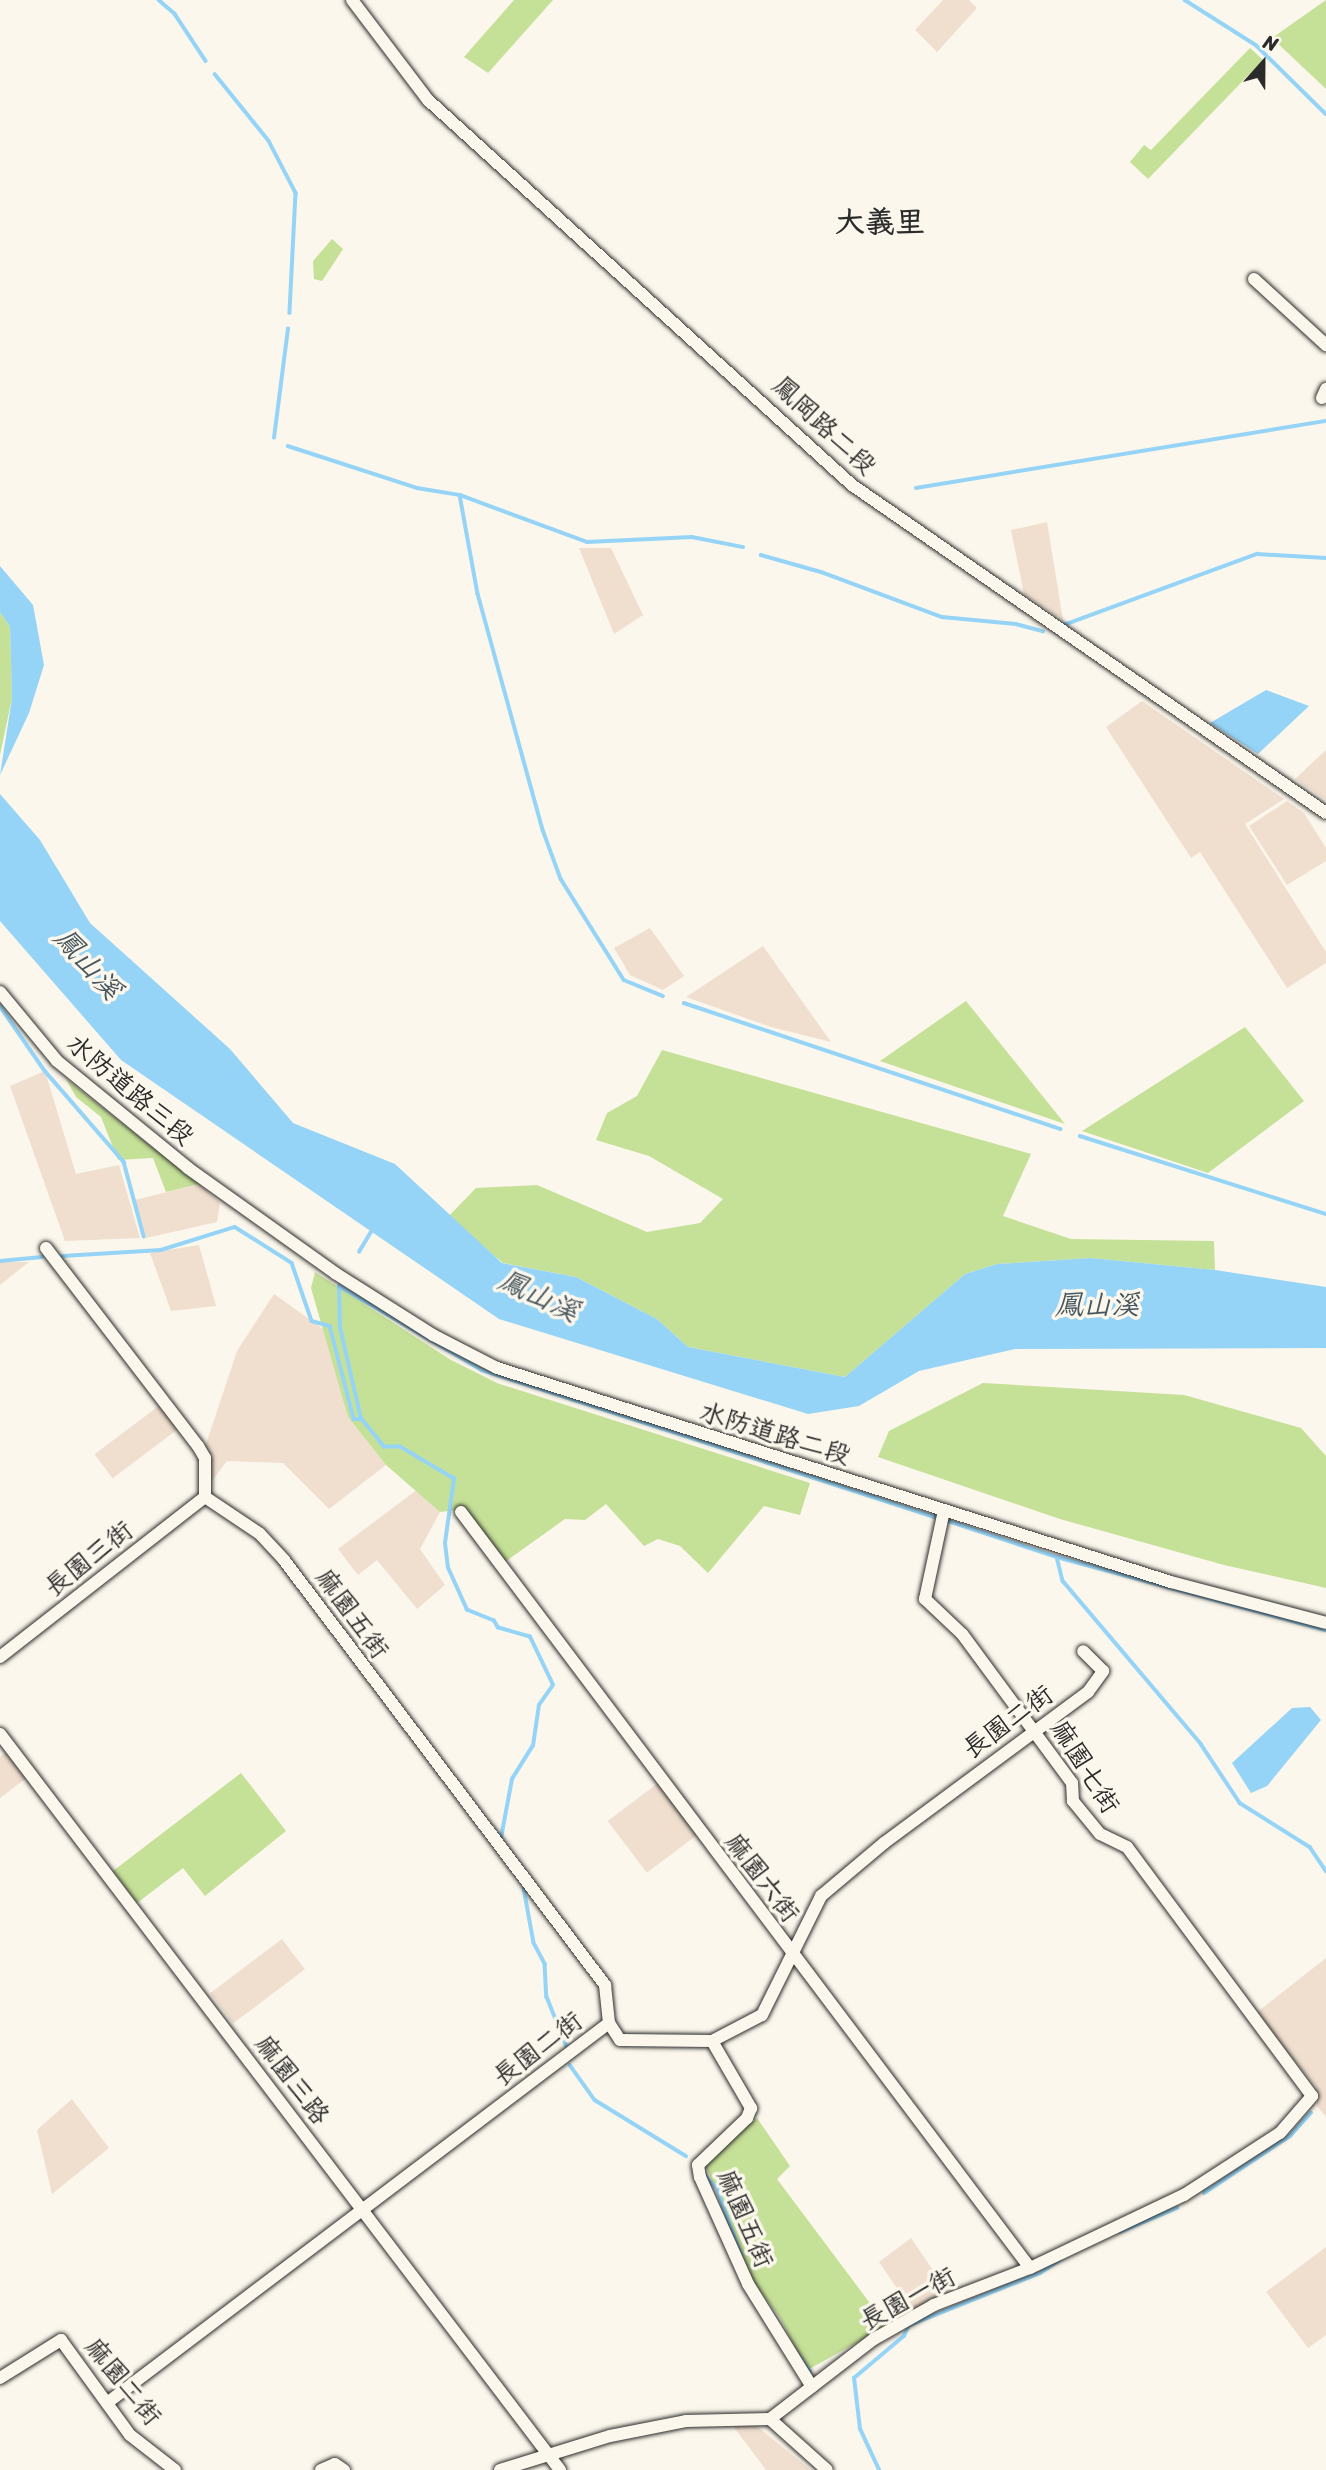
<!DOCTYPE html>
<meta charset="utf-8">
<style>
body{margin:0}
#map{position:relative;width:1326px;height:2470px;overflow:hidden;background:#fbf7ec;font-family:Sriracha,"LXGW WenKai TC",sans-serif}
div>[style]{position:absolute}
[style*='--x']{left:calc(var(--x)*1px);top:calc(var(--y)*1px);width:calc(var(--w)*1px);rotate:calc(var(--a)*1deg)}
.built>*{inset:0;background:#f0dfcf;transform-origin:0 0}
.green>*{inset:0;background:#c5e097}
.water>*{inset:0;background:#95d4f6}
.stream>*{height:3.5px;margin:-1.75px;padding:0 1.75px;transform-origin:1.75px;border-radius:1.75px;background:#95d4f6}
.roads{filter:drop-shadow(0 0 2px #2b2b2b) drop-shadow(0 0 2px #2b2b2b)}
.minor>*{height:12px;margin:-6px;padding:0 6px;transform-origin:6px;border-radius:6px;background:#fbf7ec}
span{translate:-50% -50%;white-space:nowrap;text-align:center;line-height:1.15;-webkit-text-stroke:7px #fbf7ec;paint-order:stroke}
.street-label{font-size:26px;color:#2b2b2b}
.water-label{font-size:28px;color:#46555e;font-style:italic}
.quarter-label{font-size:30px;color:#2b2b2b;font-weight:700}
.north{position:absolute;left:1228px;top:28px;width:70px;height:70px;-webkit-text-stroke:5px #fbf7ec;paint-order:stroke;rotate:21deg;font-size:19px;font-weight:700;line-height:28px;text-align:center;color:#2b2b2b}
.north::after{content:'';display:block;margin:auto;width:24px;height:32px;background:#2b2b2b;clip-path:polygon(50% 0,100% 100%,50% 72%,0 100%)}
</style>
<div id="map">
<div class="built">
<i style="clip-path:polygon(943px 0,969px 0,977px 8px,937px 52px,915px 30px)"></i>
<i style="clip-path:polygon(1047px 522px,1063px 620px,1024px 594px,1011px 530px)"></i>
<i style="clip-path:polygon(579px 548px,611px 548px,643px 615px,614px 634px)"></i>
<i style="clip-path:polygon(1142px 701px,1284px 799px,1245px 824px,1326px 952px,1326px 963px,1287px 988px,1200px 852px,1191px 858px,1106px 727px)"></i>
<i style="clip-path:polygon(1326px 750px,1326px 800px,1295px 779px)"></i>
<i style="clip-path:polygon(1287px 801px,1304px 813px,1326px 848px,1326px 861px,1287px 885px,1249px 826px)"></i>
<i style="clip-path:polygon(650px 928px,684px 976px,663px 990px,630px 975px,614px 948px)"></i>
<i style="clip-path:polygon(763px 946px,831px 1042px,771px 1027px,686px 997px)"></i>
<i style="clip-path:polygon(45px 1071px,76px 1174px,119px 1165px,140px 1238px,65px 1241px,10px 1086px)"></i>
<i style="clip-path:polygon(199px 1184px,220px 1203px,217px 1222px,146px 1238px,135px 1200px)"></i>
<i style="clip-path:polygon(199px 1245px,216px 1306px,171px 1311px,150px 1253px)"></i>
<i style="clip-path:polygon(0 1262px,29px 1262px,0 1285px)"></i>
<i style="clip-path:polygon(274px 1294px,326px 1331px,348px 1417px,386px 1465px,329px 1509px,283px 1463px,227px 1461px,208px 1486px,205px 1447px,237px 1351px)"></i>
<i style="left:160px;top:1405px;width:30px;height:82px;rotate:53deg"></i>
<i style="clip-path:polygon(418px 1489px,440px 1512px,420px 1549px,445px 1585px,417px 1609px,377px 1560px,358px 1575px,338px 1549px)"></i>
<i style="clip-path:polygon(8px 1750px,28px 1777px,0 1798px,0 1757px)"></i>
<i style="left:658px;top:1783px;width:65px;height:63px;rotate:53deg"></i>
<i style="left:282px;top:1939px;width:38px;height:90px;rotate:53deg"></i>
<i style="clip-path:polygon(1326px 1958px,1326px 2117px,1317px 2106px,1316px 2087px,1256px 2013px)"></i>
<i style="clip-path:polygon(72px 2099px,109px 2148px,52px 2194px,37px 2130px)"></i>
<i style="clip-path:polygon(911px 2238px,952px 2298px,914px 2313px,879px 2262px)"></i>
<i style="clip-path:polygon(1326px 2247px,1326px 2335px,1308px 2348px,1266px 2292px)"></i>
<i style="clip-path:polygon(754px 2424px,811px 2470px,766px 2470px,733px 2426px)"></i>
</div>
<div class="green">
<i style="clip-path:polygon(514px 0,553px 0,488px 73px,464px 57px)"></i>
<i style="clip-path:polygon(1326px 0,1326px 89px,1272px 38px)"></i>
<i style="clip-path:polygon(1250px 48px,1263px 60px,1148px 179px,1130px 162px,1144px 145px,1151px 150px)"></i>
<i style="clip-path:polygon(332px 239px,343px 249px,322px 281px,314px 279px,313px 261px)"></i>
<i style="clip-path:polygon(0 612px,10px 627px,12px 698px,0 755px)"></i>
<i style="clip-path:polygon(966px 1001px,1065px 1124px,880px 1061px)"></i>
<i style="clip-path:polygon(1245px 1027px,1304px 1101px,1208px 1173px,1082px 1131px)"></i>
<i style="clip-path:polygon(662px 1050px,1031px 1154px,1003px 1216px,1071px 1239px,1214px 1241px,1215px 1270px,1091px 1258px,997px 1264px,965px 1274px,845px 1377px,688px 1347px,657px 1319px,576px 1277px,503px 1263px,448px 1217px,476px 1188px,537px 1185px,647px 1232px,700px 1223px,723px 1199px,649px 1156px,596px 1140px,607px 1113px,637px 1096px)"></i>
<i style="clip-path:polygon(66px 1079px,199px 1184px,166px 1192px,153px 1158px,118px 1160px,101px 1117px,76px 1097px)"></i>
<i style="clip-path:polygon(315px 1272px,451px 1360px,497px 1383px,810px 1483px,800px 1515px,764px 1506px,708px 1573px,680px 1546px,658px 1539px,644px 1546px,606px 1504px,585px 1520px,565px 1519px,502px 1564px,466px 1509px,440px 1512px,386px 1465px,348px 1417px,311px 1288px)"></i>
<i style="clip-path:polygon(983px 1383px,1184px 1395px,1301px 1428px,1326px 1456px,1326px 1588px,1224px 1565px,1060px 1519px,878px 1457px,889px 1431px)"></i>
<i style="clip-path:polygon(241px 1773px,286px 1831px,205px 1896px,183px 1868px,137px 1903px,113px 1871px)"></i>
<i style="clip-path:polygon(757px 2118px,790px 2166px,777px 2179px,887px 2326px,811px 2368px,806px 2368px,780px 2318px,751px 2278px,704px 2161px)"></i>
</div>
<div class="water">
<i style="clip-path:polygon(0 566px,33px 605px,44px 665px,29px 713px,0 775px,12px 698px,10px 627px,0 612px)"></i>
<i style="clip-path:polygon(1266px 690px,1309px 706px,1258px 754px,1210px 723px)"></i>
<i style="clip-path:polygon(0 794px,40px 840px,90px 923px,230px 1049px,293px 1123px,395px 1164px,502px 1263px,576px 1277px,657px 1319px,688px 1347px,845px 1377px,965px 1274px,997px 1264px,1091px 1258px,1215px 1270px,1326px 1287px,1326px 1348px,1015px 1349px,919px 1371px,859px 1406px,808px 1414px,499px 1319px,121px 1060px,0 921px)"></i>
<i style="clip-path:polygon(1310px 1707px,1321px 1720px,1267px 1786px,1251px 1793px,1232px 1763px,1292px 1708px)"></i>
</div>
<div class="stream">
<i style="--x:159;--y:0;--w:21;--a:41"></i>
<i style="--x:175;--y:14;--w:56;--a:56.6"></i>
<i style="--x:1185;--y:0;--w:84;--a:32.4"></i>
<i style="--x:1256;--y:45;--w:98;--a:44.6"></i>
<i style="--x:215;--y:74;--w:86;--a:51.1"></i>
<i style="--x:269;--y:141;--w:59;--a:62.6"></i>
<i style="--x:296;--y:193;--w:120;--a:92.9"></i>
<i style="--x:274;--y:438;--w:110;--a:-82.7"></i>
<i style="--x:288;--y:446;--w:136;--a:18"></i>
<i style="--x:417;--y:488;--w:44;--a:9.2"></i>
<i style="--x:460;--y:495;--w:135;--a:20.3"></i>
<i style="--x:587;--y:542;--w:105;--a:-2.7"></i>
<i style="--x:692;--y:537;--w:52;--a:11.1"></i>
<i style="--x:916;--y:488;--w:415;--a:-9.3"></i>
<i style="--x:460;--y:495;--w:101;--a:79.7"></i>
<i style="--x:478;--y:594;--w:245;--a:74.6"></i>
<i style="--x:543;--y:830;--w:52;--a:69.8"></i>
<i style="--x:561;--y:879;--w:119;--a:58"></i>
<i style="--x:624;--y:980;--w:42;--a:22.3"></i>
<i style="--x:761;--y:555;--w:62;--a:15.8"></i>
<i style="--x:821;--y:572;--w:129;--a:20.4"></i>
<i style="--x:942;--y:617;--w:74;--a:5.4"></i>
<i style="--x:1016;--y:624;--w:28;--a:15"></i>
<i style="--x:1064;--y:625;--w:206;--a:-20.2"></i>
<i style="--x:1257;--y:554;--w:69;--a:3.3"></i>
<i style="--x:684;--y:1003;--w:397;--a:18.5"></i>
<i style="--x:0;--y:1006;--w:79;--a:55.3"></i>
<i style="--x:45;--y:1071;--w:121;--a:49"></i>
<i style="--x:124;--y:1162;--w:77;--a:74.9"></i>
<i style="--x:1080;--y:1136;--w:258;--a:17.6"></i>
<i style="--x:359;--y:1252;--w:29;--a:-59"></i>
<i style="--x:63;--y:1256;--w:98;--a:-3.5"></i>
<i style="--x:161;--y:1250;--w:77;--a:-17.3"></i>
<i style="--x:235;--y:1227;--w:67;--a:32.3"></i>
<i style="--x:292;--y:1263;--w:61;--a:71"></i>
<i style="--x:312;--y:1321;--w:19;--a:16"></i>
<i style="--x:330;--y:1326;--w:96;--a:75.5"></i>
<i style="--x:354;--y:1419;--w:7;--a:0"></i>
<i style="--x:0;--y:1261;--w:42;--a:-5.4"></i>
<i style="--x:945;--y:1520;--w:118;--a:18.3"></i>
<i style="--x:1057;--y:1557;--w:279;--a:15.2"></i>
<i style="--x:1057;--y:1557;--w:25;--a:76"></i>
<i style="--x:1063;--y:1581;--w:214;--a:49.7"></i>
<i style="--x:1201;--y:1744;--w:71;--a:56.5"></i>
<i style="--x:1240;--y:1803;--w:83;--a:32.2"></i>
<i style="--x:1310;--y:1847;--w:29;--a:56"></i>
<i style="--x:501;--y:1838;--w:60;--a:-79.4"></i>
<i style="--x:512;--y:1779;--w:39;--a:-58"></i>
<i style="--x:533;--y:1746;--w:41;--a:-81.7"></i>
<i style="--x:539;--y:1705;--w:24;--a:-55"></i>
<i style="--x:553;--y:1685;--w:53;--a:-115.6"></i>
<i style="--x:530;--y:1637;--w:33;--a:-164"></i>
<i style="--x:498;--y:1628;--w:8;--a:-120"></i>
<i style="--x:494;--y:1621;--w:29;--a:-158"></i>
<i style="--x:467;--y:1610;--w:46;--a:-114.3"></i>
<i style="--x:448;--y:1568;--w:25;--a:-97"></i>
<i style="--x:445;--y:1543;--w:65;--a:-82"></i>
<i style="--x:454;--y:1479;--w:63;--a:-149.3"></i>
<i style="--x:400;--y:1447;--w:16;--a:180"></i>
<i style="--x:384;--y:1447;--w:36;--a:-129"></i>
<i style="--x:361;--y:1419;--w:93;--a:-103"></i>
<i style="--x:340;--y:1328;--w:42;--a:-91.4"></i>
<i style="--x:339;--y:1286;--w:166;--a:30.4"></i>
<i style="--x:482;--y:1370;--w:479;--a:18"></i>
<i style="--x:524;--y:1888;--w:56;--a:79.7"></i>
<i style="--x:534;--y:1943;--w:24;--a:62"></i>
<i style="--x:545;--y:1964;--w:33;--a:87"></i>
<i style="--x:547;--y:1997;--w:54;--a:68.2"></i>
<i style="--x:570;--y:2065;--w:43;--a:54.5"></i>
<i style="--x:595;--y:2100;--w:107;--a:31.6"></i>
<i style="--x:704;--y:2175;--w:18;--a:45"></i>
<i style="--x:717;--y:2188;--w:72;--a:69.8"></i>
<i style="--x:1204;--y:2193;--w:103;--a:-33.5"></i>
<i style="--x:1290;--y:2136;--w:31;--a:-48"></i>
<i style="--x:1120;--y:2232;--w:62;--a:-22.8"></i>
<i style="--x:910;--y:2325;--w:140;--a:-21.8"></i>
<i style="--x:1040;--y:2273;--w:24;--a:-33"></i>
<i style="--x:799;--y:2356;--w:19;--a:54"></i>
<i style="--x:879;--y:2470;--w:45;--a:-114.9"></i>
<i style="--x:860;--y:2429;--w:51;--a:-96.7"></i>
<i style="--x:854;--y:2378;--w:65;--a:-40"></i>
<i style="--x:904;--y:2336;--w:10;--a:-66"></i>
</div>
<div class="roads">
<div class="minor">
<i style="--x:352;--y:0;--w:126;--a:52.8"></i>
<i style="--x:428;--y:100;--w:573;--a:42.24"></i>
<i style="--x:852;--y:485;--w:576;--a:34.68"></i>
<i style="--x:1254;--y:279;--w:98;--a:42.5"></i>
<i style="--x:1322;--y:398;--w:10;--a:-66"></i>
<i style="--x:0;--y:992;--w:89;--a:50.4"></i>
<i style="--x:57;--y:1061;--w:169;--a:39.2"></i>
<i style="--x:188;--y:1168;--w:181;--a:35.5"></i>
<i style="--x:335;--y:1273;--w:116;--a:32.3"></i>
<i style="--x:433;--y:1335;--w:72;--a:27.3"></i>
<i style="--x:497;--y:1368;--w:707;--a:17.62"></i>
<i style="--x:1171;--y:1582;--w:160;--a:14.8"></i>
<i style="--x:46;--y:1248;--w:250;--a:52.5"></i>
<i style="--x:198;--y:1446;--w:14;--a:60"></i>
<i style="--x:205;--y:1458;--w:39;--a:90"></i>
<i style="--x:205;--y:1497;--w:66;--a:33.9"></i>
<i style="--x:260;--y:1534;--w:35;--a:47"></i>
<i style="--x:284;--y:1560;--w:533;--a:52.94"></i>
<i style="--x:605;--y:1985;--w:38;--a:84"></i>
<i style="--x:609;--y:2023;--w:20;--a:57"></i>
<i style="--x:620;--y:2040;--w:92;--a:0.6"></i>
<i style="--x:712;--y:2041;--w:56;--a:-27.5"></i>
<i style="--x:762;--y:2015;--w:133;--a:-63.6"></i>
<i style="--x:821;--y:1896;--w:82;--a:-40.1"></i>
<i style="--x:884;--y:1843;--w:254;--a:-36.5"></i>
<i style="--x:1088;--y:1692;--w:26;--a:-54"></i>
<i style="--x:1103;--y:1671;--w:28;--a:-135"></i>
<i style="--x:461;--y:1512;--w:946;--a:53.03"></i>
<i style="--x:0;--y:1657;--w:260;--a:-38"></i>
<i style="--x:0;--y:1734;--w:925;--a:52.73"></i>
<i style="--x:712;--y:2041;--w:78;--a:59.8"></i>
<i style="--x:751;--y:2108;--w:11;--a:112"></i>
<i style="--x:747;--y:2118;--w:68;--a:136.2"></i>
<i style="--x:698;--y:2165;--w:12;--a:81"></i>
<i style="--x:700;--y:2177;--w:117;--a:65.8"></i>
<i style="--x:748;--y:2284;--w:121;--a:58.1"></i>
<i style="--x:0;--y:2378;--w:72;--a:-31.9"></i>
<i style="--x:61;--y:2340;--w:117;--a:54"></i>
<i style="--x:130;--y:2435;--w:57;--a:37.9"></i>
<i style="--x:107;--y:2403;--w:630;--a:-37.12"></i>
<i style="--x:770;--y:2419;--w:76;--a:41.8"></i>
<i style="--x:321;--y:2470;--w:15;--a:-23"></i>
<i style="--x:335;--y:2464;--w:11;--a:34"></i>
<i style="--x:500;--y:2470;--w:115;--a:-17.2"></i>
<i style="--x:610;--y:2436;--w:77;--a:-11.2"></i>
<i style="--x:686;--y:2421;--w:84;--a:-1.4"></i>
<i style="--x:770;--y:2419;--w:131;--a:-37.6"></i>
<i style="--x:874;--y:2339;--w:69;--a:-29.5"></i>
<i style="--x:934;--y:2305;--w:103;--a:-21.1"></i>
<i style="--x:1030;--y:2268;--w:170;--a:-25.4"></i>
<i style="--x:1184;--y:2195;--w:114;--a:-32.9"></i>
<i style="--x:1280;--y:2133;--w:49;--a:-49.1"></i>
<i style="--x:1312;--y:2096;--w:310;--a:-126.6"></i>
<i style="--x:1127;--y:1847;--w:30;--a:-154"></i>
<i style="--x:1100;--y:1834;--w:43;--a:-129.3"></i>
<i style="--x:1073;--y:1801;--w:18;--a:-93"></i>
<i style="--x:1072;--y:1783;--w:185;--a:-126.4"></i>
<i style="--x:962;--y:1634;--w:51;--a:-136.6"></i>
<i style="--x:925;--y:1599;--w:91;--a:-77.9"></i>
</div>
</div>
<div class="street-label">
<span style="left:824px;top:426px;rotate:43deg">鳳岡路二段</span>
<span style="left:130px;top:1090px;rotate:40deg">水防道路三段</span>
<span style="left:775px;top:1434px;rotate:17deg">水防道路二段</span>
<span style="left:89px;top:1559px;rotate:-38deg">長園三街</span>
<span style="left:352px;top:1614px;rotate:54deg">麻園五街</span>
<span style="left:1008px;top:1722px;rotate:-36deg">長園二街</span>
<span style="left:1085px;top:1767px;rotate:58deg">麻園七街</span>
<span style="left:762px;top:1878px;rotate:53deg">麻園六街</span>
<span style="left:538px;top:2049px;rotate:-37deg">長園二街</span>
<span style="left:292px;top:2080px;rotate:53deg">麻園三路</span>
<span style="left:745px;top:2219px;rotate:67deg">麻園五街</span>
<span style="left:908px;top:2299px;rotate:-28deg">長園一街</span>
<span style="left:123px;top:2382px;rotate:51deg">麻園二街</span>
</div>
<div class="water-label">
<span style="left:88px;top:964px;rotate:48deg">鳳山溪</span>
<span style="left:539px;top:1296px;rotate:25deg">鳳山溪</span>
<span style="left:1097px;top:1305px">鳳山溪</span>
</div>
<div class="quarter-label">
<span style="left:880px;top:222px">大義里</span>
</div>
<div class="north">N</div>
</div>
